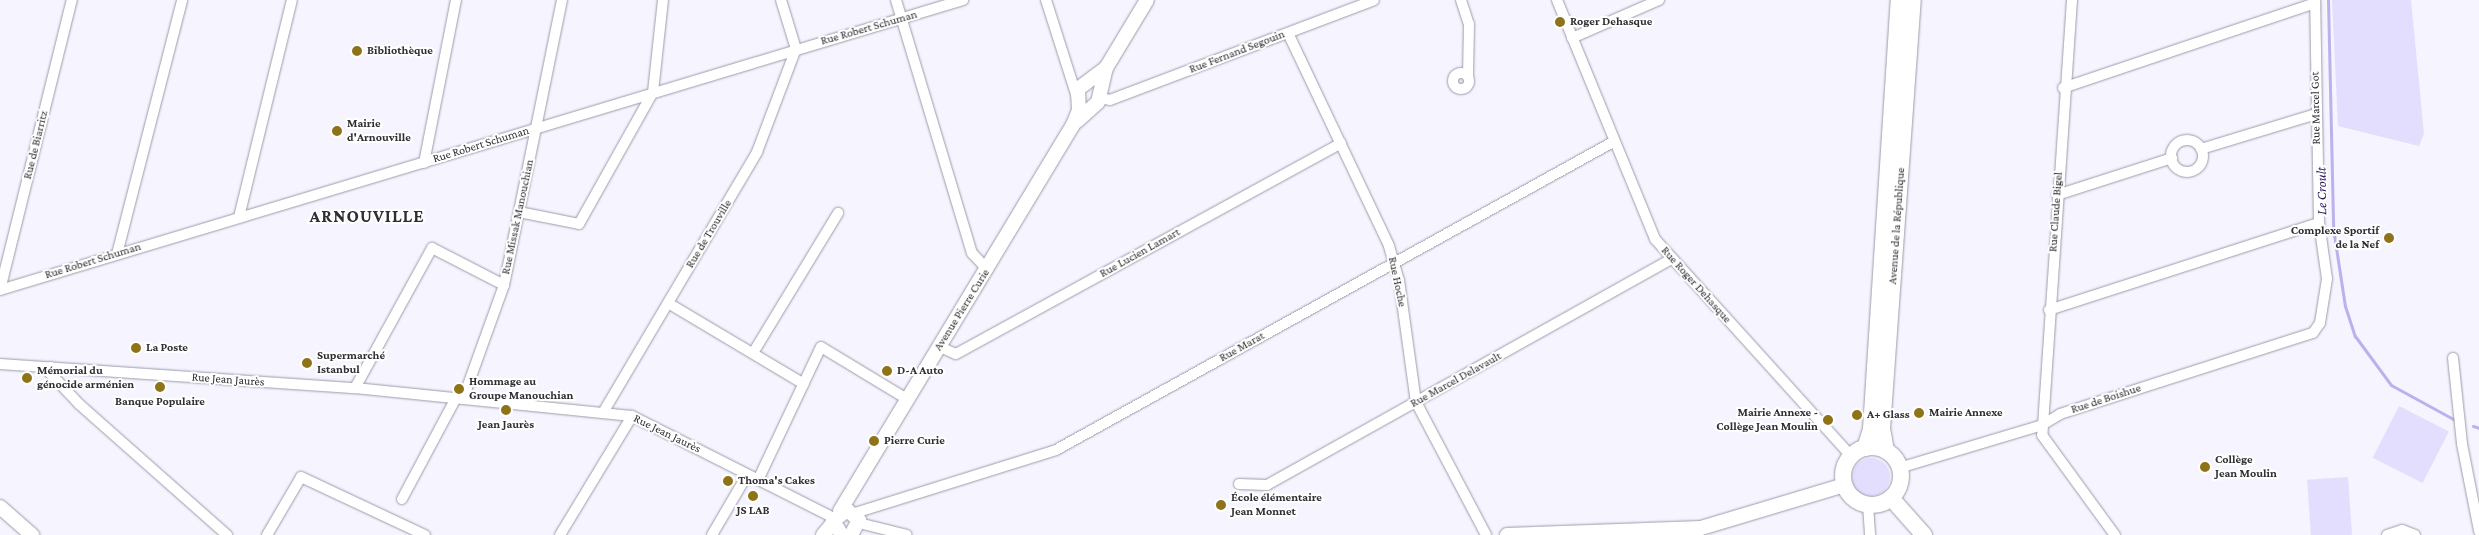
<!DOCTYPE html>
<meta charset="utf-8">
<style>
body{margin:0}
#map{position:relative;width:2479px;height:535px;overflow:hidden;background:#f5f4ff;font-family:"Crimson Pro",serif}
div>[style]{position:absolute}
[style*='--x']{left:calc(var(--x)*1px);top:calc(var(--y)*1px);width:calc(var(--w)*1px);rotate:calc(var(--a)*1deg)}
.green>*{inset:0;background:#e3defe;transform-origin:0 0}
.round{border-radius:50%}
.stream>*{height:3px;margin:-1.5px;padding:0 1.5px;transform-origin:1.5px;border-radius:1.5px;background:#bcb1ec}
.roads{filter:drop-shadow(0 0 1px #9d9ba8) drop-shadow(0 0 1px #9d9ba8)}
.street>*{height:10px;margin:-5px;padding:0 5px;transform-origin:5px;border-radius:5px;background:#fff}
.street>.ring{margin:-5px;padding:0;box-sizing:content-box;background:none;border:10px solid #fff;border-radius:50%}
.secondary>*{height:14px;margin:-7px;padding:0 7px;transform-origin:7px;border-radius:7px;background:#fff}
.primary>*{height:16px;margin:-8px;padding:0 8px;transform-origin:8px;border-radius:8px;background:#fff}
.primary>.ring{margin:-8px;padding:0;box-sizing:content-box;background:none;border:16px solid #fff;border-radius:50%}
.dots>*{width:14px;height:14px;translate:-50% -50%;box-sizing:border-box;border:2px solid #fff;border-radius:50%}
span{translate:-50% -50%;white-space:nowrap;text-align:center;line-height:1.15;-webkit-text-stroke:4px #fff;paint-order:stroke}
.poi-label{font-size:12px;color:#2e2e33;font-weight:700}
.left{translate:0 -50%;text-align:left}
.right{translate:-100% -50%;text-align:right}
.street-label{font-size:12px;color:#2e2e33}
.water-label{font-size:14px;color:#2f185c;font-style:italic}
.district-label{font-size:18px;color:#2e2e33;font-weight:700;letter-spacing:1px}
</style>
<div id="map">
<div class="green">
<i style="clip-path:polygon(2332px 0,2411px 0,2424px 134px,2419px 146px,2338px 126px)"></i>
<i style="left:2399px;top:406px;width:56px;height:58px;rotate:27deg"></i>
<i class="round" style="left:1852px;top:458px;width:38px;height:38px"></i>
<i style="left:2348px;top:477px;width:58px;height:41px;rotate:86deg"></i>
</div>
<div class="stream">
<i style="--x:2328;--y:0;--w:228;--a:88.7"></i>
<i style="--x:2333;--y:228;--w:79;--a:81.3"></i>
<i style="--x:2345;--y:306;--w:32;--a:72"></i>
<i style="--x:2355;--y:336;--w:61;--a:53.7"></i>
<i style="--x:2391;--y:385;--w:73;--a:28.7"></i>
<i style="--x:2473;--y:426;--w:6;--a:18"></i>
</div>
<div class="roads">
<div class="street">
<i style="--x:896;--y:0;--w:264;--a:73.3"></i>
<i style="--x:972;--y:253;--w:23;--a:47"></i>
<i style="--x:1046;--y:0;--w:102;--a:72.3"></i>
<i style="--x:1461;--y:0;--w:25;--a:72"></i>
<i style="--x:1469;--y:24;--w:53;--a:91.1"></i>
<i style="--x:1557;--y:0;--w:258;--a:67.7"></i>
<i style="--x:1655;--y:239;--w:292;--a:47.9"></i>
<i style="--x:2072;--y:0;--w:436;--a:93.9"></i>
<i style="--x:2042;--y:435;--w:124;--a:53.9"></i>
<i style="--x:1288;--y:33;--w:236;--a:64.6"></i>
<i style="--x:1389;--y:246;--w:35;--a:74"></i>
<i style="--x:1399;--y:280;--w:123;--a:82.1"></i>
<i style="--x:1416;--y:402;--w:150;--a:62.2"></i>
<i style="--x:1572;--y:38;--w:95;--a:-23.6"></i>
<i class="ring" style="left:1453px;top:73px;width:6px;height:6px"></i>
<i style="--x:2063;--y:88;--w:266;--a:-18.6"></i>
<i style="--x:1100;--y:98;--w:10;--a:11"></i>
<i style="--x:1110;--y:100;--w:282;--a:-20.7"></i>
<i class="ring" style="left:2171px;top:140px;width:22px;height:22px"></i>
<i style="--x:2201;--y:149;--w:120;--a:-16.9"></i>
<i style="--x:424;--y:163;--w:166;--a:-78.9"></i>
<i style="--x:2057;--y:195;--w:121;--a:-17.8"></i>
<i style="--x:519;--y:212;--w:61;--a:11.3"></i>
<i style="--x:579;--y:224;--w:151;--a:-60.7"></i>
<i style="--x:653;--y:92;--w:93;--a:-83.8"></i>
<i style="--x:239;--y:217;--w:223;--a:-76.3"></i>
<i style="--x:117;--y:254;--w:262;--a:-75.6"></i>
<i style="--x:0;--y:290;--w:1006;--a:-16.76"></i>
<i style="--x:0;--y:290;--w:299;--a:-76.1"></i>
<i style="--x:668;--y:303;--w:158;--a:30.8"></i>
<i style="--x:2049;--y:310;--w:284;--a:-17.9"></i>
<i style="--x:940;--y:347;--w:17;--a:24"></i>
<i style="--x:956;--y:354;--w:439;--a:-28.7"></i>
<i style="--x:753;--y:353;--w:164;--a:-58.7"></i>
<i style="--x:2453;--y:358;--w:86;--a:84"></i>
<i style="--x:2462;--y:444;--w:89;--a:78.9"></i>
<i style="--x:0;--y:364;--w:356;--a:3.9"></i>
<i style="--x:355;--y:388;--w:278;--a:5.8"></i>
<i style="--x:632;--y:416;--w:226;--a:26.8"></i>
<i style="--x:51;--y:367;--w:6;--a:99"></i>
<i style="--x:50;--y:373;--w:42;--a:46.9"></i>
<i style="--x:79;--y:404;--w:198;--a:41.5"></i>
<i style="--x:355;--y:388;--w:160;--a:-61.2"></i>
<i style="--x:432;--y:248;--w:81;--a:27.2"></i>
<i style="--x:463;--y:399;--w:121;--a:-70.2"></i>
<i style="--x:504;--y:285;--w:291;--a:-78.5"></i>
<i style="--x:604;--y:411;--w:301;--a:-59.4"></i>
<i style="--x:757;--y:152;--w:110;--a:-69.3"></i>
<i style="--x:796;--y:49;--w:51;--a:-107"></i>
<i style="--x:1899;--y:468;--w:149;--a:-16.7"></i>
<i style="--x:2042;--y:425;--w:21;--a:-31"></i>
<i style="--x:2060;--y:414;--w:266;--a:-17.8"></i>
<i style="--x:2313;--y:333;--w:12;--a:-55"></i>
<i style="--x:2320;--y:323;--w:45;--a:-81"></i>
<i style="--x:2327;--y:279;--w:57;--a:-98.1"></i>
<i style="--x:2319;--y:223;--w:223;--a:-91"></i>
<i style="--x:758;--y:480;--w:147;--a:-64.7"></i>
<i style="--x:821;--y:347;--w:100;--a:31.2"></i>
<i style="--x:1239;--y:484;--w:28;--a:2"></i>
<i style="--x:1267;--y:485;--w:462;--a:-29.2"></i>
<i style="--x:402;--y:499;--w:115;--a:-61.9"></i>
<i style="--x:1868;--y:505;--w:30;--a:86"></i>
<i style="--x:855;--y:513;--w:211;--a:-17.4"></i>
<i style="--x:1056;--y:450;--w:636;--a:-28.94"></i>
<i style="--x:859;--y:523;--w:49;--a:14"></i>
<i style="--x:267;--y:535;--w:67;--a:-59.6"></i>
<i style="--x:301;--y:477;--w:137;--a:25.1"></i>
<i style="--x:560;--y:535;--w:139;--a:-58.8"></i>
<i style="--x:712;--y:535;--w:69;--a:-59.7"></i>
<i style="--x:2387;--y:535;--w:16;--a:-18"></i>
<i style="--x:2402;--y:530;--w:14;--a:21"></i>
</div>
<div class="secondary">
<i style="--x:1077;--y:121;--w:28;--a:-42"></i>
<i style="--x:1098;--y:102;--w:35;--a:-77"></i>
<i style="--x:1106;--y:68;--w:79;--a:-58.9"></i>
<i style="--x:0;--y:507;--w:43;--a:41.2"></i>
<i style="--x:840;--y:511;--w:451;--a:-58.9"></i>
<i style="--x:1073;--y:125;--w:16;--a:-68"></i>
<i style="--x:1079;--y:110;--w:21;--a:-93"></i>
<i style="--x:1078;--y:89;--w:35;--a:-37"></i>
<i style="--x:823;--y:535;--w:16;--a:-50"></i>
<i style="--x:842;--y:535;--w:17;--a:-123"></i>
<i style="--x:833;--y:521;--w:18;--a:-38"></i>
<i style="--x:847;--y:510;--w:16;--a:40"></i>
<i style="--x:859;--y:520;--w:17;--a:118"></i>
<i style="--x:1507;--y:535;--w:194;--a:-2.1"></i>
<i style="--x:1701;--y:528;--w:149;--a:-16.7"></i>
</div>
<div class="primary">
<i class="ring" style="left:1843px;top:447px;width:42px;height:42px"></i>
<i style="--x:1865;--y:448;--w:20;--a:-72"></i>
<i style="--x:1871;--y:429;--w:430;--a:-86.3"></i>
<i style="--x:1886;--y:451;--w:22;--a:-100"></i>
<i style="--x:1882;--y:429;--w:430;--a:-85.9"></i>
<i style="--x:1891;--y:498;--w:50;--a:48.3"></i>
</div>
</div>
<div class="dots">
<i style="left:1560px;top:22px;background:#8e7318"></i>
<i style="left:357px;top:51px;background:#8e7318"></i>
<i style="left:337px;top:131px;background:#8e7318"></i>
<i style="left:2389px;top:238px;background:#8e7318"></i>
<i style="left:136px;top:348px;background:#8e7318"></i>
<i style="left:307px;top:363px;background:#8e7318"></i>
<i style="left:887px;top:371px;background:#8e7318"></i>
<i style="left:27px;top:378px;background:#8e7318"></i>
<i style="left:160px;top:387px;background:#8e7318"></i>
<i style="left:459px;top:389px;background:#8e7318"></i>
<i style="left:506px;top:410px;background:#8e7318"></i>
<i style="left:1919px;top:413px;background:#8e7318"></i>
<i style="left:1857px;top:415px;background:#8e7318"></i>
<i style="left:1828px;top:420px;background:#8e7318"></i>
<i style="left:874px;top:441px;background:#8e7318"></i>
<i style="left:2205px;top:467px;background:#8e7318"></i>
<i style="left:728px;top:481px;background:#8e7318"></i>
<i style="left:753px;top:496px;background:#8e7318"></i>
<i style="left:1221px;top:505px;background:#8e7318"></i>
</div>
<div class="poi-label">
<span class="left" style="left:1570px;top:22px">Roger Dehasque</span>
<span class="left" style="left:367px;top:51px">Bibliothèque</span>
<span class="left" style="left:347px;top:131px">Mairie<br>d'Arnouville</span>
<span class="right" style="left:2379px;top:238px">Complexe Sportif<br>de la Nef</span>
<span class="left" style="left:146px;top:348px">La Poste</span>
<span class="left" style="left:317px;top:363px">Supermarché<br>Istanbul</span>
<span class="left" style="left:37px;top:378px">Mémorial du<br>génocide arménien</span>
<span class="left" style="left:897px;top:371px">D-A Auto</span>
<span class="left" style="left:469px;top:389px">Hommage au<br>Groupe Manouchian</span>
<span style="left:160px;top:402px">Banque Populaire</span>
<span class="right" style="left:1818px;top:420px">Mairie Annexe -<br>Collège Jean Moulin</span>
<span class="left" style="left:1929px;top:413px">Mairie Annexe</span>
<span class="left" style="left:1867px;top:415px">A+ Glass</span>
<span style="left:506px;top:425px">Jean Jaurès</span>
<span class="left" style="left:884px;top:441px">Pierre Curie</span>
<span class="left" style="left:2215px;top:467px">Collège<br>Jean Moulin</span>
<span class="left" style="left:738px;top:481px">Thoma's Cakes</span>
<span class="left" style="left:1231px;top:505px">École élémentaire<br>Jean Monnet</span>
<span style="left:753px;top:511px">JS LAB</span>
</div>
<div class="street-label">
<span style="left:869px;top:28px;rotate:-16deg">Rue Robert Schuman</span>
<span style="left:1237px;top:52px;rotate:-21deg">Rue Fernand Segouin</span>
<span style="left:2316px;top:108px;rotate:-91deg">Rue Marcel Got</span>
<span style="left:36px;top:145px;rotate:-76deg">Rue de Biarritz</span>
<span style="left:481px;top:145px;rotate:-17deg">Rue Robert Schuman</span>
<span style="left:2056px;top:212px;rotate:-86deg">Rue Claude Bigel</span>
<span style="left:518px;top:217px;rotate:-78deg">Rue Missak Manouchian</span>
<span style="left:1897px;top:226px;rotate:-86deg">Avenue de la République</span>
<span style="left:709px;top:234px;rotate:-59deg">Rue de Trouville</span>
<span style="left:1140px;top:253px;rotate:-29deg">Rue Lucien Lamart</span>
<span style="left:93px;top:261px;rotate:-17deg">Rue Robert Schuman</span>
<span style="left:1397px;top:282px;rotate:78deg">Rue Hoche</span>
<span style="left:1696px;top:285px;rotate:48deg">Rue Roger Dehasque</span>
<span style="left:962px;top:310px;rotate:-58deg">Avenue Pierre Curie</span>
<span style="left:1242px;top:347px;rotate:-29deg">Rue Marat</span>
<span style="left:228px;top:380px;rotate:4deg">Rue Jean Jaurès</span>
<span style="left:1456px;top:380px;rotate:-29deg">Rue Marcel Delavault</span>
<span style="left:2106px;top:399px;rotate:-18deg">Rue de Boishue</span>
<span style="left:667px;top:434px;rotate:26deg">Rue Jean Jaurès</span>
</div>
<div class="water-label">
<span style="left:2321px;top:191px;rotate:-91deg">Le Croult</span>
</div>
<div class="district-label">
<span style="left:367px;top:216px">ARNOUVILLE</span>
</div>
</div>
